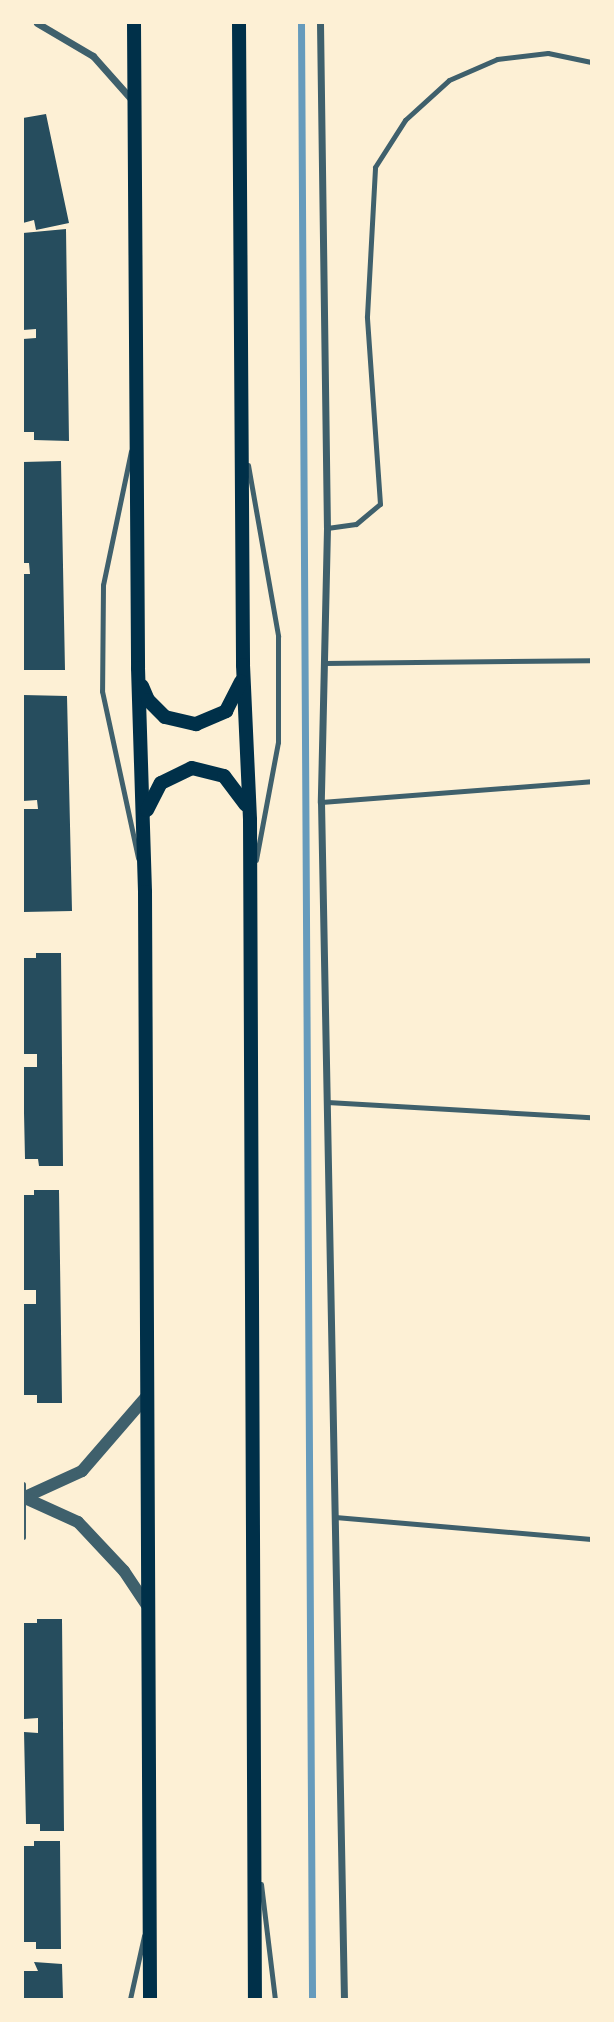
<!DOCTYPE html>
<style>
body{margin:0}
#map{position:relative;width:614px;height:2022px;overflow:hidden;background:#fdf0d5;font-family:Overpass,sans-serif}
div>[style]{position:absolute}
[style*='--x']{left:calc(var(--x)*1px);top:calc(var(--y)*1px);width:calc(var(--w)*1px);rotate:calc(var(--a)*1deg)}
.stream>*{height:7px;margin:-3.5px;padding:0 3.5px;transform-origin:3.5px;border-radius:3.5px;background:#669bbc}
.building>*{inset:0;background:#264d5e}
.service>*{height:5px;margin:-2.5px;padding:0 2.5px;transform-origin:2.5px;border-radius:2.5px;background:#3f606c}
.minor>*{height:7px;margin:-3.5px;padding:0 3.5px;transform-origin:3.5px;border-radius:3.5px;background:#3f606c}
.tertiary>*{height:12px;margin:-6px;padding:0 6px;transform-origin:6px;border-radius:6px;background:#3f606c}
.secondary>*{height:14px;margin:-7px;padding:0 7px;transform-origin:7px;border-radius:7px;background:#003049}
span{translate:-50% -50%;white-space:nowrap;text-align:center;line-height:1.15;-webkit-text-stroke:7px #fdf0d5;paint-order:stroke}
.frame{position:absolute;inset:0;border:24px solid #fdf0d5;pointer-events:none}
</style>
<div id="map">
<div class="stream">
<i style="--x:301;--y:23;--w:1976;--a:89.68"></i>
</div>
<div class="building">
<i style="clip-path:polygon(46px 114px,69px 223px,36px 230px,34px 220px,23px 223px,23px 118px)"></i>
<i style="clip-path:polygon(66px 229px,69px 441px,34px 440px,34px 432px,23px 432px,23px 339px,36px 338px,36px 329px,23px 330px,23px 233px)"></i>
<i style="clip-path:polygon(61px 461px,65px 670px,23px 670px,23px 574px,30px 574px,29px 563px,23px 563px,23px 462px)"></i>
<i style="clip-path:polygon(23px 695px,67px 696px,72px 911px,23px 912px,23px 809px,38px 809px,37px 800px,23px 801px)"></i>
<i style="clip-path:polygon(36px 953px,61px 953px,63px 1166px,39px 1166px,38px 1159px,25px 1159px,23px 1067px,37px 1067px,37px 1054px,23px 1054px,23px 958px,36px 958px)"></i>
<i style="clip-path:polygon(34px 1190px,59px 1190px,62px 1403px,37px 1403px,37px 1395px,23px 1395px,23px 1304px,36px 1304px,36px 1290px,23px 1290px,23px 1195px,34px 1195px)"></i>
<i style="clip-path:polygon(37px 1619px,62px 1619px,64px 1831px,40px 1831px,40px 1824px,26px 1824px,24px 1732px,38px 1733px,38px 1718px,24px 1719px,23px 1623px,37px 1623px)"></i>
<i style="clip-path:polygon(34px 1841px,60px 1841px,61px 1949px,36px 1949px,36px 1942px,23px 1942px,23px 1846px,34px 1846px)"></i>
<i style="clip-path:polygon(34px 1962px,62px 1964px,63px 1999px,24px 1999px,24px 1971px,38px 1971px)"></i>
</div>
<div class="service">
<i style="--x:131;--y:451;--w:137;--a:101.8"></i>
<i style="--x:103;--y:585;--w:106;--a:90.5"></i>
<i style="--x:102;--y:691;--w:171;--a:77.8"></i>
<i style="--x:248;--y:465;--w:174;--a:80"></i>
<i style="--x:278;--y:636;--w:106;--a:90"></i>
<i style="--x:278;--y:742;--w:120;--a:100.6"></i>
<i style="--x:327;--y:528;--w:29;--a:-8"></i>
<i style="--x:356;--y:524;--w:31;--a:-40"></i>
<i style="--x:380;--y:504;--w:188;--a:-94"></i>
<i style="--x:367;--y:316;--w:149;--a:-86.9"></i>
<i style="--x:375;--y:167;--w:56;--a:-57.4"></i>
<i style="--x:405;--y:120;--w:59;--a:-42.3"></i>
<i style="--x:449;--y:80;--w:52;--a:-23.6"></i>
<i style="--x:497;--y:59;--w:51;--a:-6.7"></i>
<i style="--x:548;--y:53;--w:44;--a:11.8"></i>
<i style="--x:324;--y:663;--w:267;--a:-0.6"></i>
<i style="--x:321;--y:802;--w:271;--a:-4.4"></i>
<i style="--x:327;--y:1102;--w:264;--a:3.3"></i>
<i style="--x:23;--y:1484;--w:53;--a:90"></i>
<i style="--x:335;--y:1517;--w:257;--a:4.9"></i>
<i style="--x:261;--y:1884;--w:116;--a:83.1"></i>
<i style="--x:130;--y:1999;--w:65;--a:-77.5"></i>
</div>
<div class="minor">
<i style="--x:37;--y:23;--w:65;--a:30.5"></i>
<i style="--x:93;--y:56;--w:60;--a:48.4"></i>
<i style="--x:320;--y:23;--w:505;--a:89.21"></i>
<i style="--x:327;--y:528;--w:274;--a:91.3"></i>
<i style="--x:321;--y:802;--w:1197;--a:88.9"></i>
</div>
<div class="tertiary">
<i style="--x:23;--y:1498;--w:65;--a:-24.6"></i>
<i style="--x:82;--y:1471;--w:99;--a:-49.1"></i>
<i style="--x:25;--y:1498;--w:58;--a:24.4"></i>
<i style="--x:78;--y:1522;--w:67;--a:46.8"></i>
<i style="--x:124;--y:1571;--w:43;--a:56.3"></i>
</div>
<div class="secondary">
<i style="--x:134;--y:23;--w:645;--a:89.64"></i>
<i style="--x:138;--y:668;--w:224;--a:88.2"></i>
<i style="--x:145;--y:892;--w:1107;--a:89.74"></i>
<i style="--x:239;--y:23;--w:642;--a:89.64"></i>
<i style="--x:243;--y:665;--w:155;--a:87.4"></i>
<i style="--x:250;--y:820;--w:1179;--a:89.76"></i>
<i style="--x:142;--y:686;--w:15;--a:67"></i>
<i style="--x:148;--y:700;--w:24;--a:45"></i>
<i style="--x:165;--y:717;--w:32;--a:13"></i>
<i style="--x:196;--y:724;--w:33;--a:-23"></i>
<i style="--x:226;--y:711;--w:33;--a:-63"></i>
<i style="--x:147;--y:810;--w:30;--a:-63"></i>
<i style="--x:161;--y:783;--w:34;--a:-26"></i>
<i style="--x:192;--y:768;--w:33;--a:14"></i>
<i style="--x:224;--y:776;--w:36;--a:53"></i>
</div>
<div class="frame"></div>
</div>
